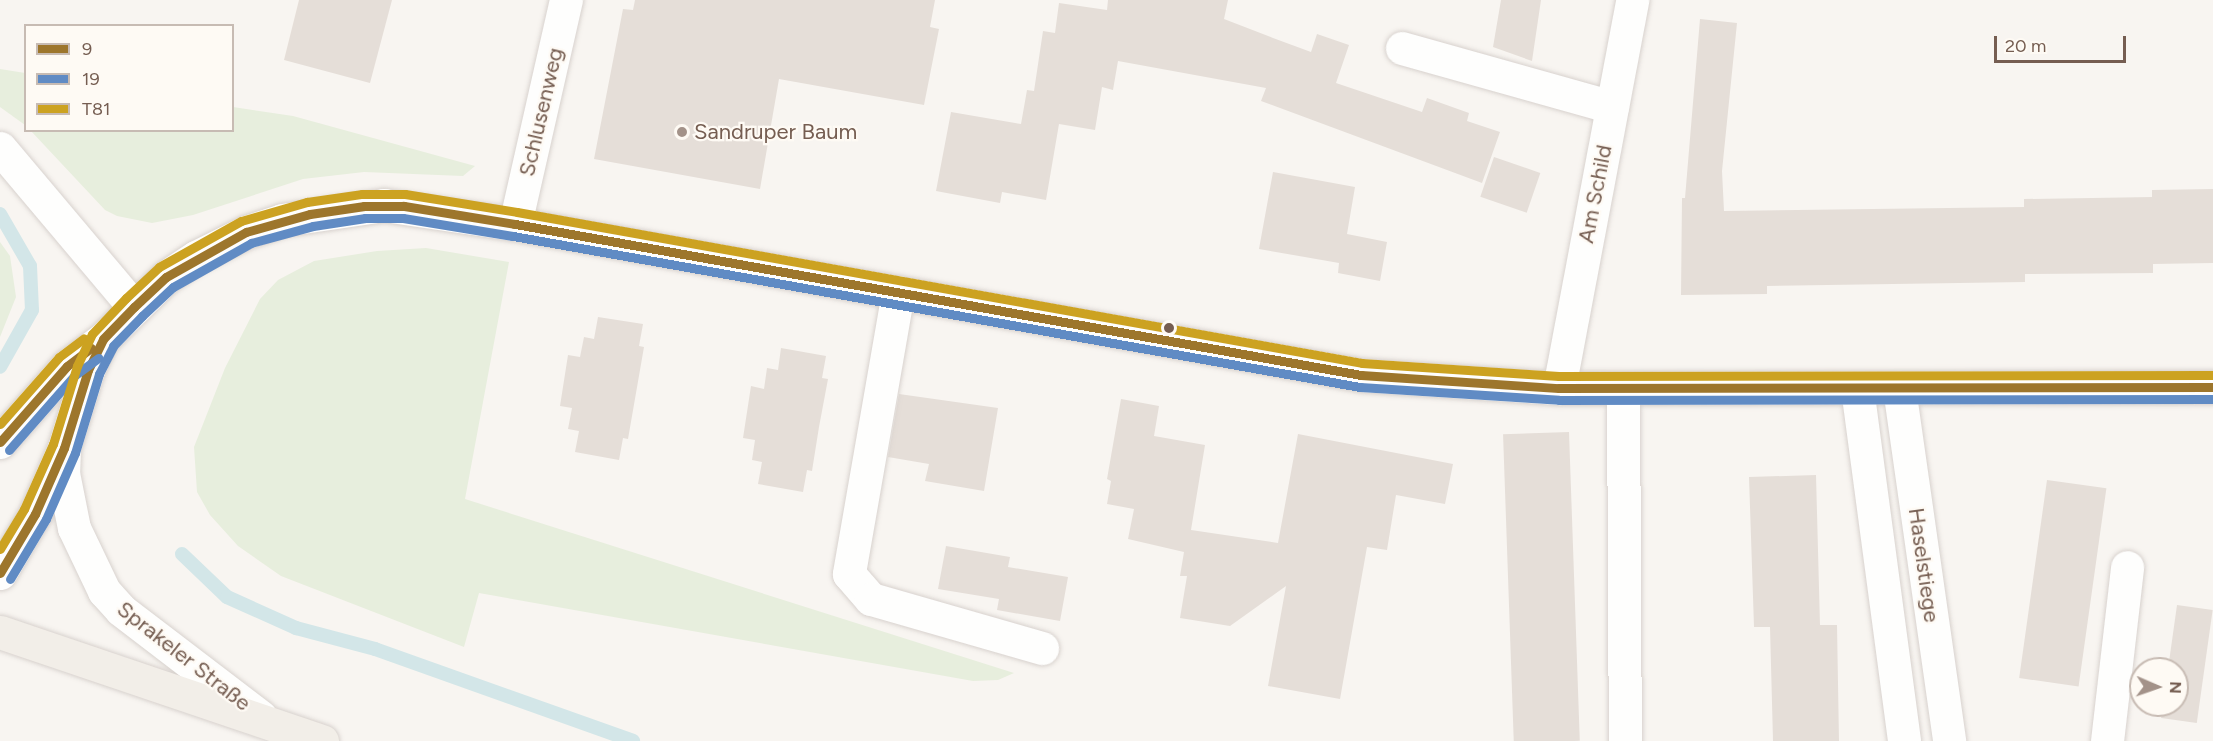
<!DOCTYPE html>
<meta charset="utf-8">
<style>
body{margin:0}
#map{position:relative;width:2213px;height:741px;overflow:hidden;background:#f8f5f1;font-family:Figtree,sans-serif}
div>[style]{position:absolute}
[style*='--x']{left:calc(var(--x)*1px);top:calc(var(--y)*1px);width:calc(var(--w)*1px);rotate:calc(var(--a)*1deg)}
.green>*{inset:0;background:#e7eedd}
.stream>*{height:14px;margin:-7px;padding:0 7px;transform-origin:7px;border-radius:7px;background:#d3e6e8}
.building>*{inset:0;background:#e5ded8;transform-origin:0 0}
.roads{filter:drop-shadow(0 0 2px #d8d2ce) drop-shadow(0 0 2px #d8d2ce)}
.minor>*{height:33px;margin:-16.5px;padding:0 16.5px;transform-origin:16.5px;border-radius:16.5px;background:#fefefd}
.major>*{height:33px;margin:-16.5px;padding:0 16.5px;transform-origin:16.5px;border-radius:16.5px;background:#f2eee8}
.bus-1>*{height:9px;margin:-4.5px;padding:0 4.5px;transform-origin:4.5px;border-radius:4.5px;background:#9d762c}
.bus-2>*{height:9px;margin:-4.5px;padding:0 4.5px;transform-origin:4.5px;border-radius:4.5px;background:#608bc4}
.bus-3>*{height:9px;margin:-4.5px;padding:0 4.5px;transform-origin:4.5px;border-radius:4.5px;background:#cca221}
.dots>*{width:16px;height:16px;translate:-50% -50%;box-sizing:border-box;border:3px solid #fefaf4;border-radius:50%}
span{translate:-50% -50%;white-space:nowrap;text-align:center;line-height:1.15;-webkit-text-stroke:4.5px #fefaf4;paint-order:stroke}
.street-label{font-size:22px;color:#755d51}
.poi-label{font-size:22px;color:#755d51}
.left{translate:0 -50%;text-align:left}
.legend{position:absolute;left:24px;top:24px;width:210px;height:108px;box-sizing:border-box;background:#fefaf4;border:2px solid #c7bbb3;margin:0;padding:8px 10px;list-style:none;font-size:18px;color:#755d51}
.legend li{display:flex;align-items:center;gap:12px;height:30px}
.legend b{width:30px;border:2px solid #c7bbb3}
.north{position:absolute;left:2129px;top:657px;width:60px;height:60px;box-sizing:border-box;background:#fefaf4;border:2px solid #c7bbb3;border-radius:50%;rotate:92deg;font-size:16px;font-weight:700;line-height:24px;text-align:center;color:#755d51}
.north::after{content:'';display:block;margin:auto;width:21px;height:27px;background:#a39289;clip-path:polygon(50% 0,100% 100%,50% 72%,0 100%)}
.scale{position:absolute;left:1994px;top:36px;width:132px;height:27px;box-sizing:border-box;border:3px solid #755d51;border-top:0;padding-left:8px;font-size:18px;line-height:21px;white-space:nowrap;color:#755d51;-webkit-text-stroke:4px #fefaf4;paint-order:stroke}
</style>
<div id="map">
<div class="green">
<i style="clip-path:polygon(0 69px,25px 73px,25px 125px,0 107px)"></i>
<i style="clip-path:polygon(233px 107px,293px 116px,475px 166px,463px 176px,364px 172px,303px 179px,193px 215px,152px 223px,117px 216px,105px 210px,31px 131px,232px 130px)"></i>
<i style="clip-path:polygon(0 242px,10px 256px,16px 297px,0 337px)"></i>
<i style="clip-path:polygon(426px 248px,509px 262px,465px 499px,1014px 673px,998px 680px,973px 681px,479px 593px,464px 647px,281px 576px,238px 546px,210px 515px,197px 492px,194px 447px,225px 368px,260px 299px,278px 280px,314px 261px,377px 251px)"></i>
</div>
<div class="stream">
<i style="--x:0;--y:214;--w:60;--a:60"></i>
<i style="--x:30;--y:266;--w:44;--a:87.4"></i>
<i style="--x:32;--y:310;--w:65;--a:119.3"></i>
<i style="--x:182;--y:554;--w:62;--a:43.7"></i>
<i style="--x:227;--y:597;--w:76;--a:24.2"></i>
<i style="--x:296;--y:628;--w:82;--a:14.9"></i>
<i style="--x:375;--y:649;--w:274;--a:19.6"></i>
</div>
<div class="building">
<i style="clip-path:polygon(299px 0,392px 0,370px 83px,284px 60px)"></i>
<i style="clip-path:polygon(635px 0,935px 0,930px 27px,939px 29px,924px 105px,779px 79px,760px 189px,594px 159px,623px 9px,633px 10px)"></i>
<i style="clip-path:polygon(1108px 0,1228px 0,1224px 19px,1273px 38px,1311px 52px,1317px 34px,1349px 45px,1336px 83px,1422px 112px,1427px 98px,1469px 113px,1467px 121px,1500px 132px,1482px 183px,1261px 101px,1266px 88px,1118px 61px,1113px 90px,1102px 87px,1095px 130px,1059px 124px,1046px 200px,1002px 192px,1000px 203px,936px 191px,951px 112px,1021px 124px,1027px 90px,1034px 91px,1043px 31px,1055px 33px,1059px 3px,1107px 10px)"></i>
<i style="clip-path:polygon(1501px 0,1541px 0,1532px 61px,1493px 47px)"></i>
<i style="clip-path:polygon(1700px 19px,1737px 23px,1722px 171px,1724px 211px,2024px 207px,2024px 199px,2152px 197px,2152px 190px,2213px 189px,2213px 263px,2153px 264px,2153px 273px,2025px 274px,2025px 282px,1767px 286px,1767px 294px,1681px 295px,1682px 198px,1685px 198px)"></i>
<i style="left:1494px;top:157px;width:49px;height:42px;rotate:19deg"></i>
<i style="clip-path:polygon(1273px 172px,1355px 187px,1347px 234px,1387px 242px,1380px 281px,1338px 273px,1339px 263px,1259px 249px)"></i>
<i style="clip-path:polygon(598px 317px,643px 324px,639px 346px,644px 347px,628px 439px,623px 438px,619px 460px,575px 452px,579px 431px,568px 429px,572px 408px,560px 406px,568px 355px,580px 357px,584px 337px,594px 339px)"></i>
<i style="clip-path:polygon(781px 348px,826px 356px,822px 378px,828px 379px,819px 427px,812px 471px,807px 470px,803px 492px,758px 484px,762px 462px,752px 460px,755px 440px,743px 438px,751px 386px,764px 389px,767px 368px,778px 370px)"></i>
<i style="clip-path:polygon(899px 394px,998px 408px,984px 491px,925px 481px,929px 464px,888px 457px)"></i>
<i style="clip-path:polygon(1121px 399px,1159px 406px,1154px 436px,1205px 445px,1191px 530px,1278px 543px,1298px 434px,1453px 464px,1445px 504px,1396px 495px,1387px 550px,1367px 547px,1340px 699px,1268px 686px,1286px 586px,1230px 626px,1180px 618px,1187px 576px,1180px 576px,1184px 552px,1128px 539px,1134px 509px,1107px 504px,1111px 481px,1107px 479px)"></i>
<i style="left:1569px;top:432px;width:309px;height:66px;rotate:88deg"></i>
<i style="clip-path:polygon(1816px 475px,1820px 625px,1837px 625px,1839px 741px,1773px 741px,1770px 627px,1754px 627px,1749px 477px)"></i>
<i style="left:2047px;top:480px;width:60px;height:200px;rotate:8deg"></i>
<i style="clip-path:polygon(946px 546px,1010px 557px,1008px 567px,1068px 577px,1060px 621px,997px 610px,999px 599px,938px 589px)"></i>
<i style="left:2177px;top:605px;width:36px;height:114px;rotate:8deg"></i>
</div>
<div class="roads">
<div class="minor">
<i style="--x:1402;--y:48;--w:218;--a:15.7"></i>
<i style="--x:0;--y:148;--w:208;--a:49.9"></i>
<i style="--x:515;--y:224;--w:230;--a:-77.2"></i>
<i style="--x:898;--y:292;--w:286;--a:99.9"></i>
<i style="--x:849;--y:574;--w:33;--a:49"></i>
<i style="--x:871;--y:599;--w:178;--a:16"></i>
<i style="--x:1559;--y:388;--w:395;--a:-79.3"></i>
<i style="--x:1623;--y:388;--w:353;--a:89.7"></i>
<i style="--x:1857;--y:388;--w:356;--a:82.4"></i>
<i style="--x:1899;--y:388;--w:357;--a:81.9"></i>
<i style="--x:0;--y:442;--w:101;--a:-48.6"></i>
<i style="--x:67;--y:366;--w:45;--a:-36.9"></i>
<i style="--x:103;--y:339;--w:88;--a:-44.5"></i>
<i style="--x:166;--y:277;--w:36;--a:-34"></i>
<i style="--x:196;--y:257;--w:56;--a:-26.6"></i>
<i style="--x:246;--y:232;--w:38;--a:-18"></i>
<i style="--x:282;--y:220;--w:103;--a:-8.4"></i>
<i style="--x:384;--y:205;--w:132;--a:8.3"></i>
<i style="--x:515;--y:224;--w:859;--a:10.12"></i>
<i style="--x:1361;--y:375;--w:198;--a:3.8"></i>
<i style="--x:1559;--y:388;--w:654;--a:-0.09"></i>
<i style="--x:64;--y:448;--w:25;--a:92"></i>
<i style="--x:63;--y:473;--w:56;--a:78.7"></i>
<i style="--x:74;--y:528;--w:70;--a:64.5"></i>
<i style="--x:104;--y:591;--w:25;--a:48"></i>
<i style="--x:121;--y:610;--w:176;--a:37.4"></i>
<i style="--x:0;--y:573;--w:69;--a:-59.3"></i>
<i style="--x:35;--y:514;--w:72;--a:-66.3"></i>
<i style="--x:64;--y:448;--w:82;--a:-72.9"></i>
<i style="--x:88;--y:370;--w:33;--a:-65"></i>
<i style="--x:2107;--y:741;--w:175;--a:-83.4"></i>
</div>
<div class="major">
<i style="--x:0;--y:632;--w:340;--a:18.7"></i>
</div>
</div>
<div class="bus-1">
<i style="--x:0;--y:442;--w:101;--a:-48.6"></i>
<i style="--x:67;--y:366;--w:30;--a:-37"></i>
<i style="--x:0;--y:573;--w:69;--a:-59.3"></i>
<i style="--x:35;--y:514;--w:72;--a:-66.3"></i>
<i style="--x:64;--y:448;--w:82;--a:-72.9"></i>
<i style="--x:88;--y:370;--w:34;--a:-64"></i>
<i style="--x:103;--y:339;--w:45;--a:-45.9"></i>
<i style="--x:134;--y:307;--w:44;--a:-43.2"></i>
<i style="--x:166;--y:277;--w:92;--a:-29.4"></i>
<i style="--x:246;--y:232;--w:66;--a:-15.7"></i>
<i style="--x:310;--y:214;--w:55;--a:-8.4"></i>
<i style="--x:364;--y:206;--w:40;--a:0"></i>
<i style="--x:404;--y:206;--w:112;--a:9.2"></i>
<i style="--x:515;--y:224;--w:859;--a:10.12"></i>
<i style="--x:1361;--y:375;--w:198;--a:3.8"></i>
<i style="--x:1559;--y:388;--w:654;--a:-0.09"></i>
</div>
<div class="bus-2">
<i style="--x:9;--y:450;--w:100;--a:-48.7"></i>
<i style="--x:75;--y:375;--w:29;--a:-36"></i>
<i style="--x:10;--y:579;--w:70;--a:-59"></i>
<i style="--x:46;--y:519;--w:72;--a:-66.3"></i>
<i style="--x:75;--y:453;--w:83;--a:-73.1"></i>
<i style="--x:99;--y:374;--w:31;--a:-63"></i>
<i style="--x:113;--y:346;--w:42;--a:-46"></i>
<i style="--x:142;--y:316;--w:42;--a:-43.1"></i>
<i style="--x:173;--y:287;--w:90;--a:-29.4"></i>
<i style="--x:251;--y:243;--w:64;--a:-15.3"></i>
<i style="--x:313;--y:226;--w:53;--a:-8.7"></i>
<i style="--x:365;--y:218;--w:38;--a:0"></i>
<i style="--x:403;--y:218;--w:111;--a:9.3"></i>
<i style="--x:513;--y:236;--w:860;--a:10.11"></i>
<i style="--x:1360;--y:387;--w:199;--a:3.7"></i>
<i style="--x:1559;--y:400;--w:654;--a:-0.09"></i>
</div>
<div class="bus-3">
<i style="--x:0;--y:424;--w:89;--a:-48.6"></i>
<i style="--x:59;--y:357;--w:31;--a:-37"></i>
<i style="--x:0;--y:549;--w:47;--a:-59"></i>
<i style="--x:24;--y:509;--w:71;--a:-66"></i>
<i style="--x:53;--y:444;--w:82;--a:-72.9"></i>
<i style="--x:77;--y:366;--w:35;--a:-65"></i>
<i style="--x:92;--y:334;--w:50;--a:-46.6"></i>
<i style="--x:126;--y:298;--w:45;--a:-43.2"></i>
<i style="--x:159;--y:267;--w:94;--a:-29.3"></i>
<i style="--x:241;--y:221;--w:69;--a:-16.1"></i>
<i style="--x:307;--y:202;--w:56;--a:-8.3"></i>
<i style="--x:362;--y:194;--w:43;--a:0"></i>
<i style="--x:405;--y:194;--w:113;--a:9.1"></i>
<i style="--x:517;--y:212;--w:858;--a:10.13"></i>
<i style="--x:1362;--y:363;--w:197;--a:3.8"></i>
<i style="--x:1559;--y:376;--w:654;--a:-0.09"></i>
</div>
<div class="dots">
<i style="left:682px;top:132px;background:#a39289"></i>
<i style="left:1169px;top:328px;background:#755d51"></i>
</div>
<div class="street-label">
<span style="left:541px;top:112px;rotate:-77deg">Schlusenweg</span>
<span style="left:1595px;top:194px;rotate:-79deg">Am Schild</span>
<span style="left:1924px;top:565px;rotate:82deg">Haselstiege</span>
<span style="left:184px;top:656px;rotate:38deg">Sprakeler Straße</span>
</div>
<div class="poi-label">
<span class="left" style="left:694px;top:132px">Sandruper Baum</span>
</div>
<ul class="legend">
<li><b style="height:8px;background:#9d762c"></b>9</li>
<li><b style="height:8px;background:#608bc4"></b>19</li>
<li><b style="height:8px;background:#cca221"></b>T81</li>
</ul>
<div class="north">N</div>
<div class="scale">20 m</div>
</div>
